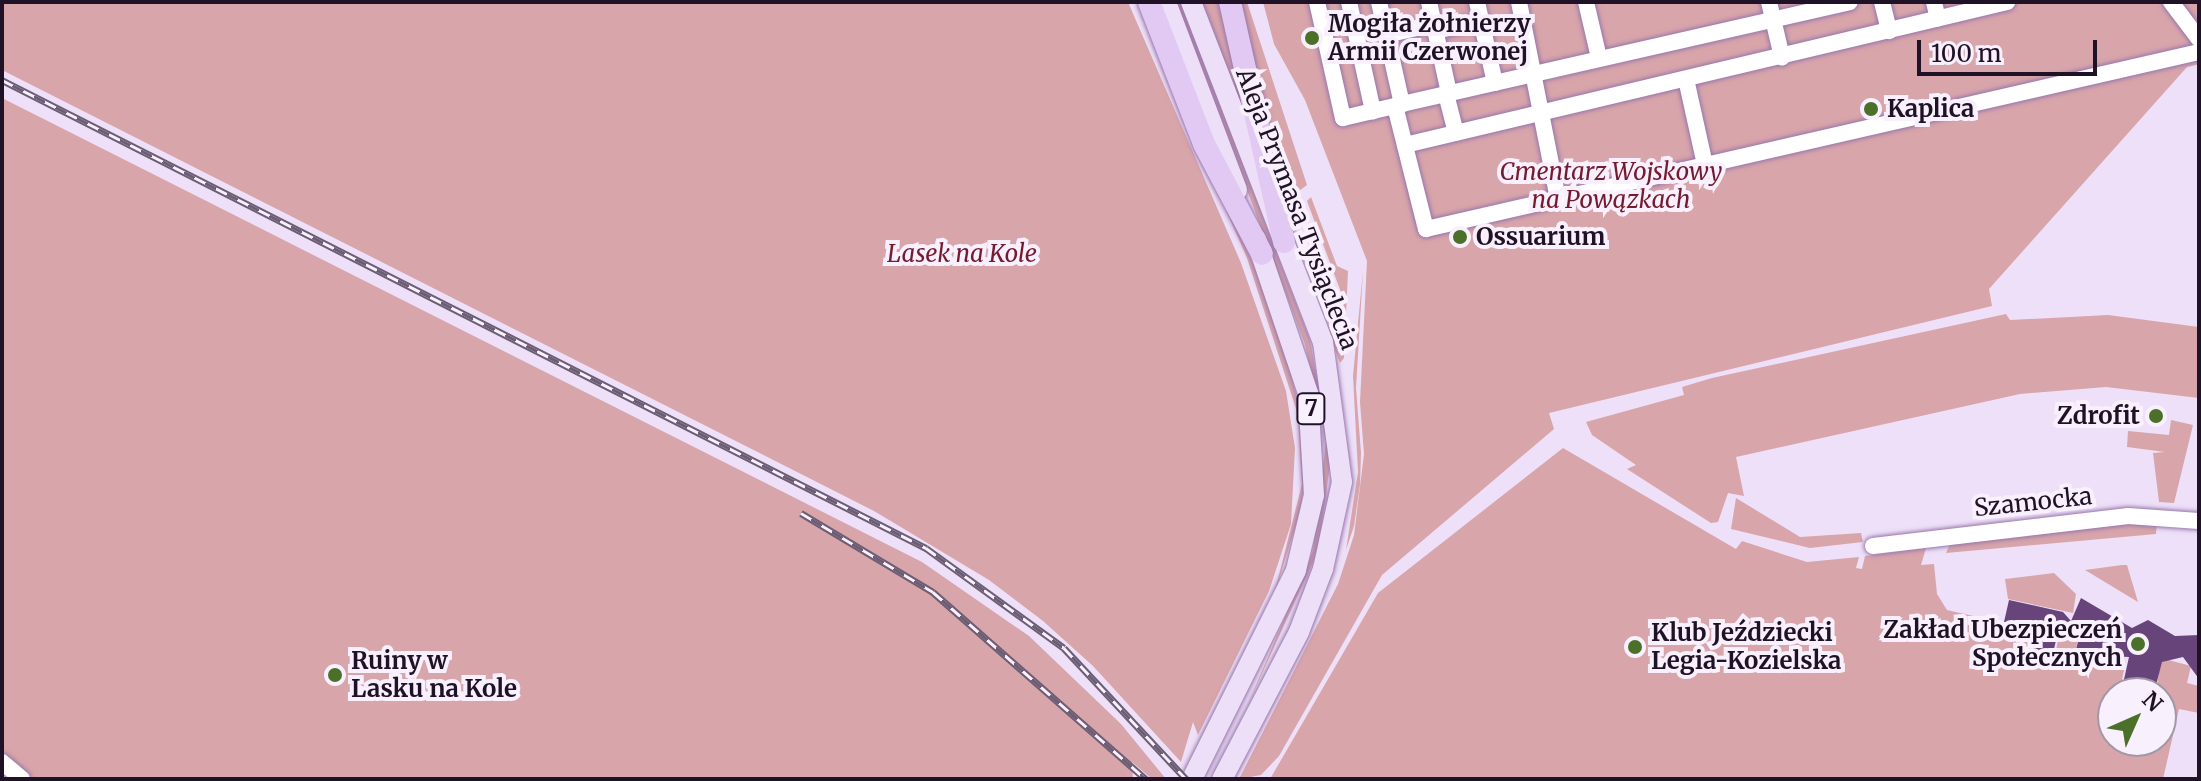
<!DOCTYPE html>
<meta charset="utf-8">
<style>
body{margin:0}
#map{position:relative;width:2201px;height:781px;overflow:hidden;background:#eee0f8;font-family:Merriweather,serif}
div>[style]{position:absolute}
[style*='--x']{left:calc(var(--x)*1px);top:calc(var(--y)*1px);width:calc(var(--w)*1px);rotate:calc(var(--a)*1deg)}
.green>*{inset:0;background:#d8a5aa}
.building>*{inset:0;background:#67457b}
.roads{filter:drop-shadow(0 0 2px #9876ac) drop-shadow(0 0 2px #9876ac)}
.minor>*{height:16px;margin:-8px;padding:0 8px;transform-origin:8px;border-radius:8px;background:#fff}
.major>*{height:20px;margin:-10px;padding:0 10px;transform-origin:10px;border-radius:10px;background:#eedff8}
.highway>*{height:22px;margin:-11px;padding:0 11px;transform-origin:11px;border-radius:11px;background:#e2c9f3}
.rail>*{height:7px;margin-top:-3.5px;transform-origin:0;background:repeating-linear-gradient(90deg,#f8f0fc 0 12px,#6b5d73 0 24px);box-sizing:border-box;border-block:2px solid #6b5d73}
.dots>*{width:22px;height:22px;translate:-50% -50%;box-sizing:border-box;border:4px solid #f8f0fc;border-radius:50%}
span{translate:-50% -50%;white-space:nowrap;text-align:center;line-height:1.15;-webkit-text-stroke:8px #f8f0fc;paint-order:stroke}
.shield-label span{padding:2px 6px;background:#f8f0fc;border:2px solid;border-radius:6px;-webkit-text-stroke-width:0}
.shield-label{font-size:22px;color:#1f1126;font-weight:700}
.poi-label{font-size:24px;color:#1f1126;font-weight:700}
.left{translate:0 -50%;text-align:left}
.right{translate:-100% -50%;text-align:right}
.park-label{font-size:24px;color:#751b2f;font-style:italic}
.street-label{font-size:24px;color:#1f1126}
.frame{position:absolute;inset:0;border:4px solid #1f1126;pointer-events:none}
.north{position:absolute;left:2097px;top:677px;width:80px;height:80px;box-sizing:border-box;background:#f8f0fc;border:2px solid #a197a6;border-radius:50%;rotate:45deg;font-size:22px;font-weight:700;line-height:32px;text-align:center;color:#1f1126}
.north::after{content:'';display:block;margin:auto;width:28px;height:36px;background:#4b702a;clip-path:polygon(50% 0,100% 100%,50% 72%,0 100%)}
.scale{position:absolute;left:1917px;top:40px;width:180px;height:36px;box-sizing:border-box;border:4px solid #1f1126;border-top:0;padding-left:10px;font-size:24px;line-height:28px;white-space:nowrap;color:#1f1126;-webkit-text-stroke:6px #f8f0fc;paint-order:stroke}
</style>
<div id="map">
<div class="green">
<i style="clip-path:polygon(2px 2px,1128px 2px,1241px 263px,1286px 391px,1295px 448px,1291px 524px,1269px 591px,1198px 735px,1193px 722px,1181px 762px,1093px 666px,1043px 621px,989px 580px,874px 511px,2px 70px)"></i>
<i style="clip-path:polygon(1176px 2px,1181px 2px,1310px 340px,1331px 458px,1318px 551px,1248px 704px,1313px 551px,1326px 441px,1305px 344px)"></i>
<i style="clip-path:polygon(1202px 2px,1220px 2px,1263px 167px,1208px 17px)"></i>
<i style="clip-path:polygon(1240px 2px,1247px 2px,1307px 185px,1295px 194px,1302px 215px,1294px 227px)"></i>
<i style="clip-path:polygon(1263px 2px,2199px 2px,2199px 64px,2187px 67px,1989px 289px,1992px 306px,1549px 413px,1554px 429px,1382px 575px,1279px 756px,1261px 775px,1239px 779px,1338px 584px,1354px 535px,1364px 454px,1360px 402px,1367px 261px,1305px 100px,1274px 44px)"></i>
<i style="clip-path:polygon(2px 98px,922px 562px,1029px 636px,1121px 724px,1166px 779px,1152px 779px,1132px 762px,1133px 779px,30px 779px,2px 755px)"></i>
<i style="clip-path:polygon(1204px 160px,1255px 267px,1284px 346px,1301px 414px,1304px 446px,1304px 486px,1300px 512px,1274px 595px,1302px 484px,1298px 415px,1247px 258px)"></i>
<i style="clip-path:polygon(1311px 197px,1337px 266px,1348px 271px,1344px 358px,1340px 363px,1327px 329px,1345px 303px,1307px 201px)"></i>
<i style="clip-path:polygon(1363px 271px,1356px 388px,1361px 453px,1360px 485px,1354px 526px,1346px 550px,1358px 472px,1353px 376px)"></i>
<i style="clip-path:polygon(2006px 314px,2010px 320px,2108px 315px,2199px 327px,2199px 398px,2106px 387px,2020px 394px,1736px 457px,1744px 496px,1728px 493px,1718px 522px,1711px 523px,1627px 469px,1636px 465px,1592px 435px,1586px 422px,1684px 395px,1682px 387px,1712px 378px)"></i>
<i style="clip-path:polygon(2171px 420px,2193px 425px,2174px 503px,2159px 502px,2153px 453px,2165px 452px,2127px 447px,2128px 431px,2169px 435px)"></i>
<i style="clip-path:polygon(1563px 448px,1736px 549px,1742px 541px,1807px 562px,1859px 557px,1856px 568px,1862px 569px,1865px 556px,1926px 548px,1921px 565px,1934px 564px,1937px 594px,1947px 610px,2034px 630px,2030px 650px,2055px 656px,2059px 635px,2078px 639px,2073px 660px,2126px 661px,2119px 693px,2113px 693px,2108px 743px,2116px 749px,2143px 752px,2146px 741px,2161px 741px,2161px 693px,2156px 693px,2161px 658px,2191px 666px,2187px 683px,2199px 686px,2199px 713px,2179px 709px,2163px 779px,1270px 779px,1378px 593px)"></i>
<i style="clip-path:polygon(1736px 498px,1800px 537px,1861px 533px,1863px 542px,1810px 548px,1731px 529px)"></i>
<i style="clip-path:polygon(2157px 521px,2156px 534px,1946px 553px,1950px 544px)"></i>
<i style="clip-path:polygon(2127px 565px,2138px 602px,2085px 570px,2122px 565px)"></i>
<i style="clip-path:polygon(2054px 573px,2076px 594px,2073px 613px,2008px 599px,2005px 579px)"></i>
</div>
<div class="building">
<i style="clip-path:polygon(2081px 598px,2132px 628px,2148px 620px,2175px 636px,2199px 635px,2199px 679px,2183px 657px,2162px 662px,2154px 693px,2121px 693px,2129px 657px,2108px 656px,2100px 648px,2096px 663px,2074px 657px,2080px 634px,2068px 637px,2059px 628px,2053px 653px,2031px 648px,2037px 624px,2004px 622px,2009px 600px,2063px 612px,2071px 621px)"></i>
</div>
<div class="roads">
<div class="minor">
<i style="--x:1317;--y:2;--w:119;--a:77.4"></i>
<i style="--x:1343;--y:118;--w:53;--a:-13"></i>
<i style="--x:1349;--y:2;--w:112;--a:77.6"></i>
<i style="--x:1379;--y:2;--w:105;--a:77.3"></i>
<i style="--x:1402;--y:104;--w:7;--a:164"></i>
<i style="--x:1395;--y:106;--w:127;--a:75.9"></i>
<i style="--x:1426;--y:229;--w:793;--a:-12.9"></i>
<i style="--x:1429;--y:2;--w:93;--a:77.6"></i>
<i style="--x:1477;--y:2;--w:83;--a:77.5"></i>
<i style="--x:1519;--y:2;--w:201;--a:78.8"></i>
<i style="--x:1586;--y:2;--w:57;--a:76.9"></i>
<i style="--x:1769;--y:2;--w:57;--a:76.7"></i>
<i style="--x:1882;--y:2;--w:30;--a:76"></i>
<i style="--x:1934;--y:2;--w:17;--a:77"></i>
<i style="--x:2171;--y:2;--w:46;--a:52.9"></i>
<i style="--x:1435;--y:31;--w:47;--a:-12.3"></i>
<i style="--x:1386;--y:35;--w:49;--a:-12.9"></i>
<i style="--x:1686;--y:79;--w:88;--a:77.5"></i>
<i style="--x:1446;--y:94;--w:40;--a:75.6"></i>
<i style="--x:1402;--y:104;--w:459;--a:-12.8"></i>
<i style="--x:1405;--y:145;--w:619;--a:-13.36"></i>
<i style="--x:1873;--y:546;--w:257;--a:-6.7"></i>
<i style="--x:2128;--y:516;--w:71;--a:4"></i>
<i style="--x:2;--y:762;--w:26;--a:40"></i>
</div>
<div class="major">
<i style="--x:1166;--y:2;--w:201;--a:69.3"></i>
<i style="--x:1191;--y:2;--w:365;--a:68.8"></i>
<i style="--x:1323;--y:342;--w:141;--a:82.3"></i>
<i style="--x:1342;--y:482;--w:89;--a:102.3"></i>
<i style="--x:1323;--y:569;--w:67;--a:110.9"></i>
<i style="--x:1299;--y:632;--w:166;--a:117.6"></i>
<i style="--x:1192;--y:779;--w:233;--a:-63.5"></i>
<i style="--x:1296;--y:570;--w:77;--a:-76.5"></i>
<i style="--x:1314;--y:495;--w:102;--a:-93.4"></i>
<i style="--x:1308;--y:393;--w:163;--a:-108.7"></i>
</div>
<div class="highway">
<i style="--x:1149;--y:2;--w:152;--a:68.8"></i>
<i style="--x:1204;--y:144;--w:124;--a:62.2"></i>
<i style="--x:1230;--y:2;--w:246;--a:77.3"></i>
</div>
</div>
<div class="rail">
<i style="--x:2;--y:80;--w:1036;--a:26.86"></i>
<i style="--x:926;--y:548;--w:170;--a:35.9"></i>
<i style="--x:1064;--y:648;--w:179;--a:47"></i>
<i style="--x:801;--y:513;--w:154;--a:30.9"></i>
<i style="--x:933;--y:592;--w:283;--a:41.3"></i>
</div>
<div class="dots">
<i style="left:1312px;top:38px;background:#4b702a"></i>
<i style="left:1871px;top:109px;background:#4b702a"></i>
<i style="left:1460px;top:237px;background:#4b702a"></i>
<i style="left:2156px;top:416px;background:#4b702a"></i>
<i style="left:2138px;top:644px;background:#4b702a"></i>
<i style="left:1635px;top:647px;background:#4b702a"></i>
<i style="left:335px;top:675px;background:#4b702a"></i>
</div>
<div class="shield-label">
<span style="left:1311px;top:409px">7</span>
</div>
<div class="poi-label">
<span class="left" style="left:1328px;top:38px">Mogiła żołnierzy<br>Armii Czerwonej</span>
<span class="left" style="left:1887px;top:109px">Kaplica</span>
<span class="left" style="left:1476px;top:237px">Ossuarium</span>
<span class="right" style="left:2140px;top:416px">Zdrofit</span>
<span class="right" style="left:2122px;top:644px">Zakład Ubezpieczeń<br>Społecznych</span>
<span class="left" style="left:1651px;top:647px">Klub Jeździecki<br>Legia-Kozielska</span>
<span class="left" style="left:351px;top:675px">Ruiny w<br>Lasku na Kole</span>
</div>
<div class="park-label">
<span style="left:1611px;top:186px">Cmentarz Wojskowy<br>na Powązkach</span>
<span style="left:962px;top:254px">Lasek na Kole</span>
</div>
<div class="street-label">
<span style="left:1297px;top:209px;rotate:69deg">Aleja Prymasa Tysiąclecia</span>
<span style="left:2033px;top:502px;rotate:-6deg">Szamocka</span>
</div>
<div class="frame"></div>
<div class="north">N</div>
<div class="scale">100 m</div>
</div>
